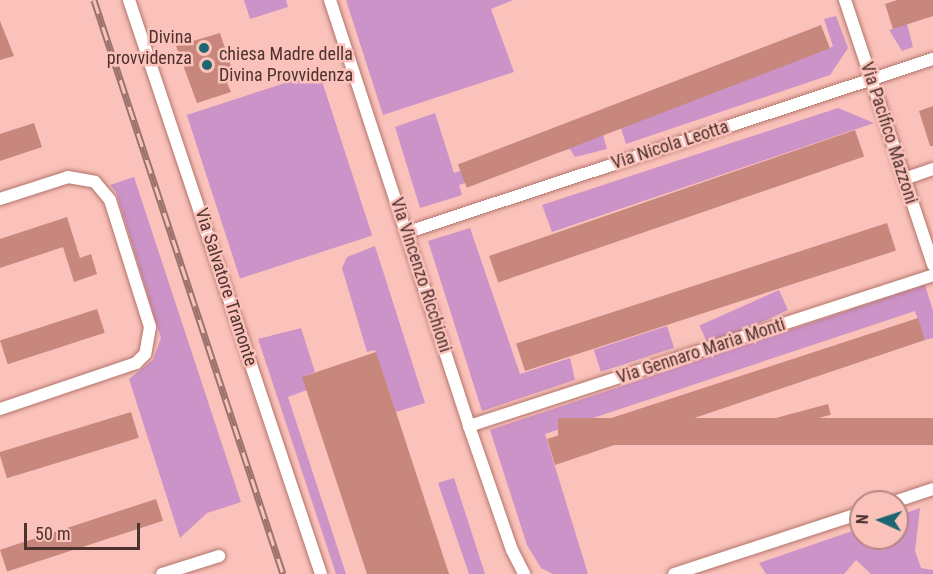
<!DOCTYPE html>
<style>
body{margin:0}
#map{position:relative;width:933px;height:574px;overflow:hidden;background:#fac2ba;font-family:"Roboto Condensed",sans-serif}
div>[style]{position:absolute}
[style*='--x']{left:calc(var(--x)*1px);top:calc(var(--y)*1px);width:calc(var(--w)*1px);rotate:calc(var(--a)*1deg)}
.green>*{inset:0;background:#cb93c8;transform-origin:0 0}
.building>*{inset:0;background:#c8877d;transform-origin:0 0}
.roads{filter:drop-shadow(0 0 2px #b3746b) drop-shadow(0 0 2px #b3746b)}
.street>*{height:12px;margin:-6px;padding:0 6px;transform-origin:6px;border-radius:6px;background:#fff}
.rail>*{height:7px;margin-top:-3.5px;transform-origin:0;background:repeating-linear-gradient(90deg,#fac2ba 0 14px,#9b736d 0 28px);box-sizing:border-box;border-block:2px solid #9b736d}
.dots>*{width:16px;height:16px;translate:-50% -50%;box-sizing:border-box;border:3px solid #fac2ba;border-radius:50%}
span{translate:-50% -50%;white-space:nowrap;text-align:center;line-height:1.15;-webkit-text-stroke:5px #fac2ba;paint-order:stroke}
.poi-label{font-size:18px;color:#4d322e}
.right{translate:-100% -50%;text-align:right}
.left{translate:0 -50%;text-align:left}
.street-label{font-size:18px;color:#4d322e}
.north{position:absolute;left:849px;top:490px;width:60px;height:60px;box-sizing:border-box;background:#fac2ba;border:2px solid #b58882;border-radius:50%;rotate:273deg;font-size:16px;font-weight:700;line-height:24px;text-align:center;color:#4d322e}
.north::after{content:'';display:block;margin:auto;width:21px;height:27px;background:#1b6670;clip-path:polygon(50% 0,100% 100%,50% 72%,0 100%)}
.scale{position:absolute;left:24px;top:523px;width:116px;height:27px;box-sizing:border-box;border:3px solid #4d322e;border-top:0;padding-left:8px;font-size:18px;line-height:21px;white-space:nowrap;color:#4d322e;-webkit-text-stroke:4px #fac2ba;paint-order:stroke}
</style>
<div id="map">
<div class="green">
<i style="clip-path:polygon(244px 0,286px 0,288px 7px,250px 19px)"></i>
<i style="clip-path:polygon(346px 0,513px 0,491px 9px,514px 72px,383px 115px)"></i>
<i style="clip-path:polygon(836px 16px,848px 48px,830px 75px,626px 144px,618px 119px,830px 48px,833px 46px,824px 19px)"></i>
<i style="clip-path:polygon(907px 24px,913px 47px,902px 51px,889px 30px)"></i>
<i style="left:319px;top:72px;width:172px;height:139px;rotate:72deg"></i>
<i style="clip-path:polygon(838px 108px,874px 123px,552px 232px,542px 205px)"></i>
<i style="clip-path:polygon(435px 113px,454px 173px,505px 156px,509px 168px,459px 185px,462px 195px,420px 208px,395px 127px)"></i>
<i style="clip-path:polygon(600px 124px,607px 149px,575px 157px,570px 149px,527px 162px,522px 150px)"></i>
<i style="clip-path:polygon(134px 177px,241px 502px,207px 513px,180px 538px,129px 379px,153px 360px,161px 338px,116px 192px,110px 185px)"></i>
<i style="clip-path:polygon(470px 228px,520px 374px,570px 358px,575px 380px,482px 411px,428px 241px)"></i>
<i style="clip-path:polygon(375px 246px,425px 403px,396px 412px,375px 350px,367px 352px,342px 268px,347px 257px)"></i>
<i style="clip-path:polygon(925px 285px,933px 311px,933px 338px,925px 340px,915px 311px,545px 434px,588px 574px,553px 574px,541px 568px,527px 545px,490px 430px)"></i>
<i style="left:779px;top:290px;width:22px;height:87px;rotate:66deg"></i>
<i style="left:667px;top:326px;width:23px;height:77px;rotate:72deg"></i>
<i style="clip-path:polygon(301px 328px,315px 372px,303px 377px,307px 390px,288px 397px,346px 574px,336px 574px,258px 339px)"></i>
<i style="clip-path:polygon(454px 478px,485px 574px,469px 574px,438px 483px)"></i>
<i style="clip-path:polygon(920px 508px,915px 551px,921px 568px,933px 570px,933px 574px,871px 574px,856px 560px,844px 574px,766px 574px,759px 563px,861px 528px,861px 538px,897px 538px,897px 516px)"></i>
</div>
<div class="building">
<i style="clip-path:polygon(897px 0,933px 0,933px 16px,893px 29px,885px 4px)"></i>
<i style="clip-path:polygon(0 21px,14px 56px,0 60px)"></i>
<i style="left:821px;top:25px;width:25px;height:389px;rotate:69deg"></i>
<i style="clip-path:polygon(220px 33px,236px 81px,227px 83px,231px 92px,197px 103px,176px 46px)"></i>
<i style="clip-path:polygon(933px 106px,933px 146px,930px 146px,919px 111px)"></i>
<i style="clip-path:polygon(34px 123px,42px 147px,0 161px,0 134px)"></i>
<i style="left:855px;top:130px;width:28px;height:387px;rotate:71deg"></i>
<i style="clip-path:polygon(67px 217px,80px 258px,91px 254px,97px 274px,74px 282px,63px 247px,0 268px,0 239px)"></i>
<i style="left:887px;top:223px;width:29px;height:390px;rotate:72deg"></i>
<i style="left:97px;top:309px;width:25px;height:102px;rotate:72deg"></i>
<i style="clip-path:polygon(918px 318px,925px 340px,555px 465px,547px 439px)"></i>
<i style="clip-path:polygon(376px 352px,396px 412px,449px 574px,367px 574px,302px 377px)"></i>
<i style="left:828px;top:404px;width:11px;height:53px;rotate:75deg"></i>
<i style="left:131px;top:412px;width:27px;height:138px;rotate:73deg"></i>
<i style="left:933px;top:418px;width:27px;height:375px;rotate:90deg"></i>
<i style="left:156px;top:499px;width:23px;height:164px;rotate:72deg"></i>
</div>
<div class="roads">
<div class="street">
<i style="--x:129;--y:0;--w:605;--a:71.51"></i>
<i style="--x:330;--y:0;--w:448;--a:71.9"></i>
<i style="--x:469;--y:426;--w:131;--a:70.9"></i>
<i style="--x:512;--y:550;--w:27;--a:63"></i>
<i style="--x:845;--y:0;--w:279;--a:71.6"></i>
<i style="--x:904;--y:179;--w:31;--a:-19"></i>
<i style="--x:0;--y:199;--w:71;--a:-17.9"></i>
<i style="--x:68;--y:177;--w:27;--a:10"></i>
<i style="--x:95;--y:182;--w:23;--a:50"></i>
<i style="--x:110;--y:200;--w:133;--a:72.5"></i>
<i style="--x:150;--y:327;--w:27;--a:100"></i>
<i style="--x:145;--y:354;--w:13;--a:135"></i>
<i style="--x:136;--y:363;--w:144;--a:161.3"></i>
<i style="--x:408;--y:232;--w:553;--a:-18.24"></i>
<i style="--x:469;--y:426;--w:488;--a:-18"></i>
<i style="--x:894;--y:502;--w:41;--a:-18.4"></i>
<i style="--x:162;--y:574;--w:60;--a:-17.5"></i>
<i style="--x:674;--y:574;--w:197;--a:-18.1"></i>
</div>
</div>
<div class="rail">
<i style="--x:94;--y:0;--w:604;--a:71.77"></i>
</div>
<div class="dots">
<i style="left:204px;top:48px;background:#1b6670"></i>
<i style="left:207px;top:65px;background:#1b6670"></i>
</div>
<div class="poi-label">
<span class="right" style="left:192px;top:48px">Divina<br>provvidenza</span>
<span class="left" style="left:219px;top:65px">chiesa Madre della<br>Divina Provvidenza</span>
</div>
<div class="street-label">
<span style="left:889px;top:133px;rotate:72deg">Via Pacifico Mazzoni</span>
<span style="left:670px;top:145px;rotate:-18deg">Via Nicola Leotta</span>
<span style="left:421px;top:275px;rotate:72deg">Via Vincenzo Ricchioni</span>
<span style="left:226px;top:287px;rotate:72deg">Via Salvatore Tramonte</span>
<span style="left:701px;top:351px;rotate:-18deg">Via Gennaro Maria Monti</span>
</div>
<div class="north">N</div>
<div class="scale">50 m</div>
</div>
